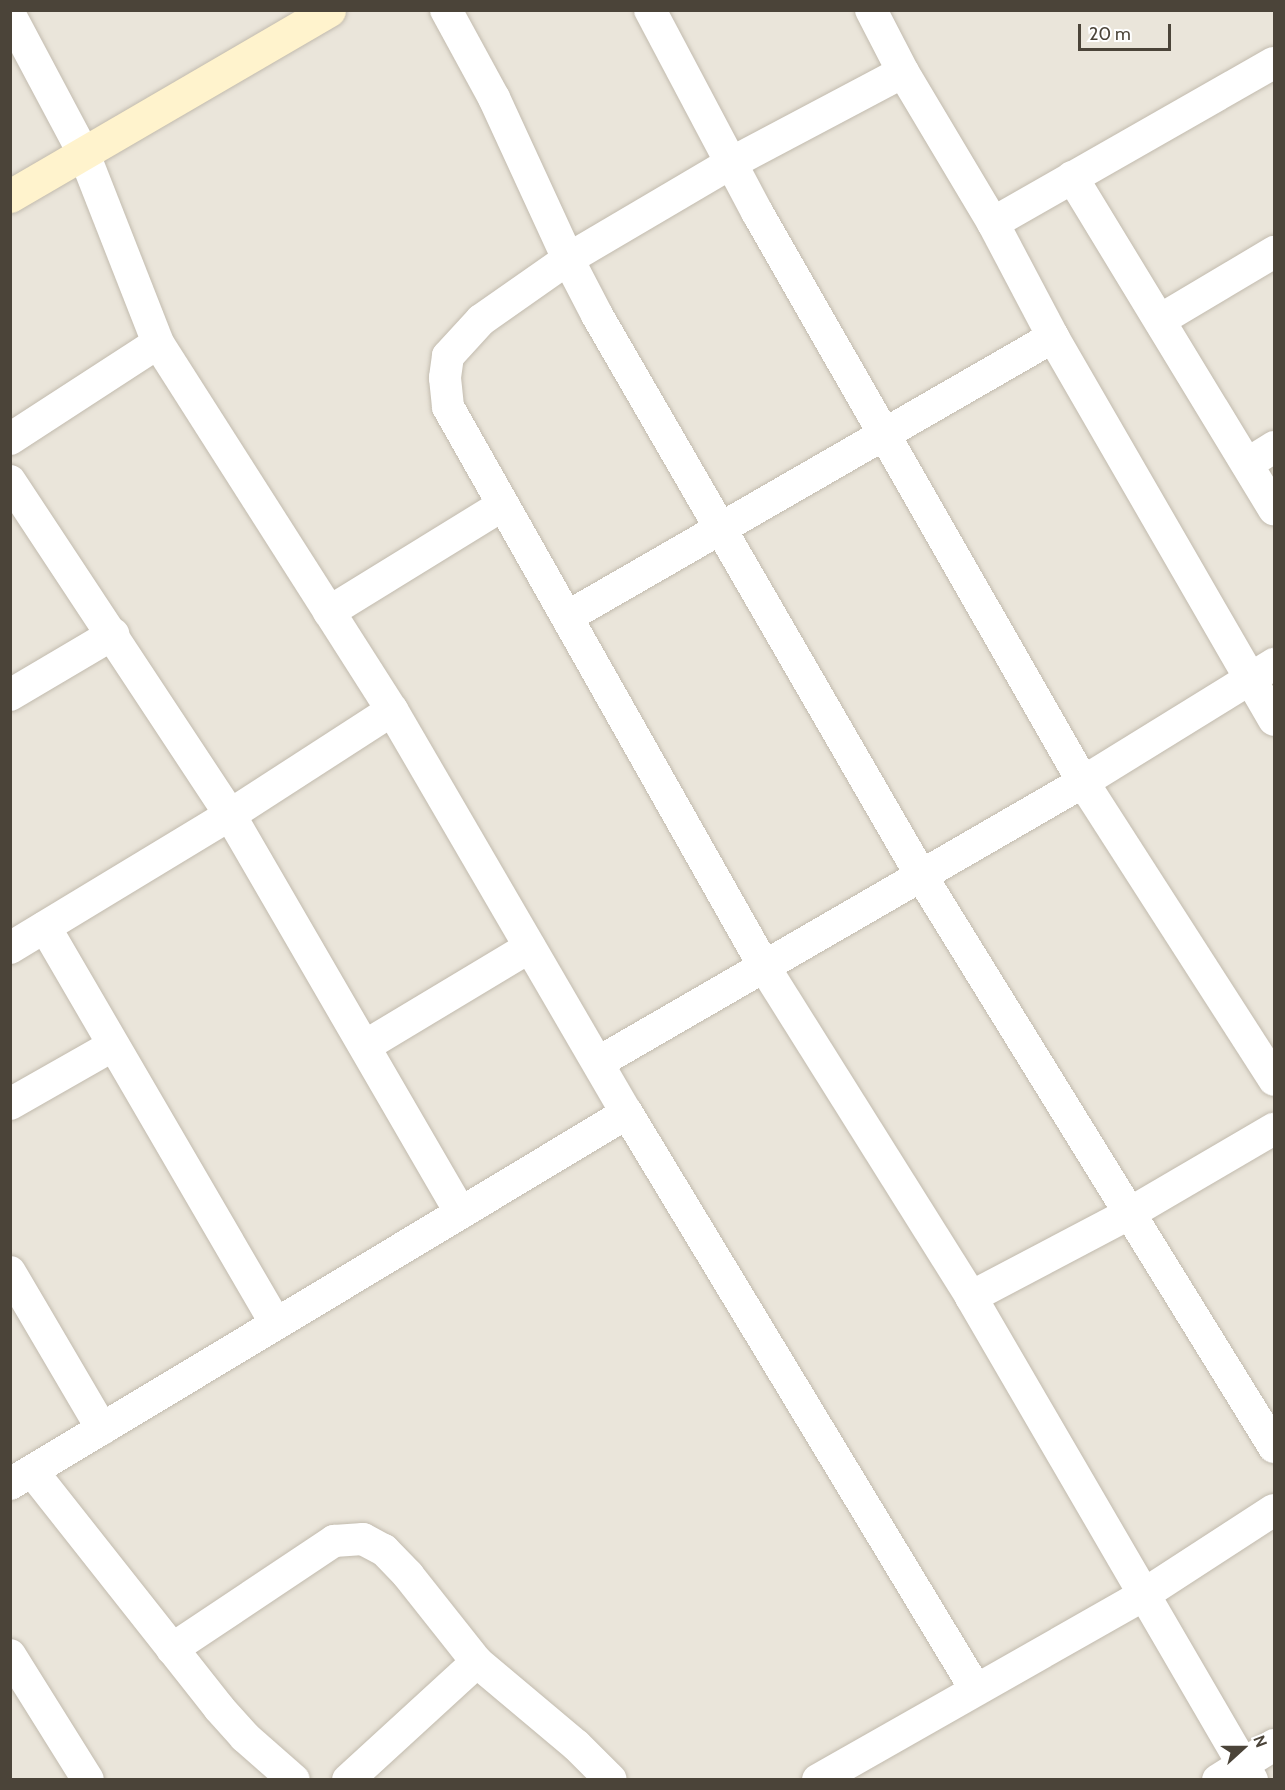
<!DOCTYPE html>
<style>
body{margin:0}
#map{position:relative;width:1285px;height:1790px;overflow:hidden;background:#f6f3ec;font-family:Cabin,sans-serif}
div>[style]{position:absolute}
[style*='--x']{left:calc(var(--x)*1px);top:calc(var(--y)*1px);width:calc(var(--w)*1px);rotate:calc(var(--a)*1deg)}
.residential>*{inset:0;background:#eae5da;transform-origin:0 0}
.roads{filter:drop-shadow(0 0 2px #c2bbae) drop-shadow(0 0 2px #c2bbae)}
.street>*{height:32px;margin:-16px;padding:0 16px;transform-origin:16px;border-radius:16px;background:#fff}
.secondary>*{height:33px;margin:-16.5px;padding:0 16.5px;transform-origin:16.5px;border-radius:16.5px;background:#fff3cd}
span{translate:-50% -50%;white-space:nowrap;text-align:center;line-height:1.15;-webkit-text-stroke:5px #fff;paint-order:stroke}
.frame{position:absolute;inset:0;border:12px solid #4b4439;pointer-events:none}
.north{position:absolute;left:1213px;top:1718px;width:60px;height:60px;-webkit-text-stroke:4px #fff;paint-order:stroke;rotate:69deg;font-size:16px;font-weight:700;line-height:24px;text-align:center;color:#4b4439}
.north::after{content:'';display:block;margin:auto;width:21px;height:27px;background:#4b4439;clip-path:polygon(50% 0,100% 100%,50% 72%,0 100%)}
.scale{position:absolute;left:1078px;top:24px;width:93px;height:27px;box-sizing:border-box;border:3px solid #4b4439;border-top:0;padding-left:8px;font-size:18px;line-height:21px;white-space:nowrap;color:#4b4439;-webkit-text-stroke:4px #fff;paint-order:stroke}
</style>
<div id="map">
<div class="residential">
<i style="left:11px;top:11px;width:1263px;height:1768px"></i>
</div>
<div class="roads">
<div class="street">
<i style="--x:446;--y:10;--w:100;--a:61.4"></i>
<i style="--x:494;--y:98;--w:177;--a:65.3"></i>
<i style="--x:568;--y:259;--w:63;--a:62.6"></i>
<i style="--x:597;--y:315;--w:649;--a:59.96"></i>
<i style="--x:922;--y:877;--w:670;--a:58.3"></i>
<i style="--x:650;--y:10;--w:229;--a:62.1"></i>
<i style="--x:757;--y:212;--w:657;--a:60.23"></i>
<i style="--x:1083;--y:782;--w:354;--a:57.3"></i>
<i style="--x:871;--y:10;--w:70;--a:62.7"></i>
<i style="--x:903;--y:72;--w:176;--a:59.2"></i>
<i style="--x:993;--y:223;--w:129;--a:62.2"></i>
<i style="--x:1053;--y:337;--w:442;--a:60"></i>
<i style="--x:10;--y:15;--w:157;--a:62"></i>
<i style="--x:84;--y:154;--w:203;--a:68.6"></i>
<i style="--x:158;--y:343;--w:435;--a:57.5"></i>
<i style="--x:392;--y:710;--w:467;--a:59.8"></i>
<i style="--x:627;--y:1113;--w:674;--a:58.83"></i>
<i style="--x:903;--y:72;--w:195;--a:152.1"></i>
<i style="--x:731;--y:163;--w:189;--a:149.5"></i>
<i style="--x:568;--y:259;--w:106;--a:145"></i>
<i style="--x:481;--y:320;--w:49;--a:132.5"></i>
<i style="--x:448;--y:356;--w:22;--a:98"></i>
<i style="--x:445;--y:378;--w:29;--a:84"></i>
<i style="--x:448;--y:407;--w:644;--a:60.53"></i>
<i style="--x:765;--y:968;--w:388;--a:57.9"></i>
<i style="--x:971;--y:1297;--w:559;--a:59.81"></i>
<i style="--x:1072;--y:177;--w:389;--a:58.7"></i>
<i style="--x:993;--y:223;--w:323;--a:-29.7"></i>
<i style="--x:1160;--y:320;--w:133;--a:-30.8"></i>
<i style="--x:10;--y:439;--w:176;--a:-33"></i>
<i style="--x:1247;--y:464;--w:32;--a:-32"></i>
<i style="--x:10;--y:481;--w:400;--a:56.6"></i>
<i style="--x:230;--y:815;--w:460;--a:59.9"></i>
<i style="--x:329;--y:612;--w:204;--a:-31.6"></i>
<i style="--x:567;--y:617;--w:561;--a:-29.95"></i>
<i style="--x:10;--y:695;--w:120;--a:-30.6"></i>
<i style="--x:45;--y:927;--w:459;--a:59.8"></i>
<i style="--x:10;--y:948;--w:257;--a:-31.2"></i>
<i style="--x:230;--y:815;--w:193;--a:-32.9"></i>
<i style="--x:365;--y:1046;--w:192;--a:-31"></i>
<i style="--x:599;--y:1062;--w:559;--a:-30.05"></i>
<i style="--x:1083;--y:782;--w:225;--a:-31.7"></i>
<i style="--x:10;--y:1104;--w:117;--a:-29.6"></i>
<i style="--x:10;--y:1272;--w:182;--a:59.6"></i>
<i style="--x:971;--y:1297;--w:180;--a:-27.8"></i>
<i style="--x:1130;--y:1213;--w:167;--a:-30.3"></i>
<i style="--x:32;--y:1471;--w:302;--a:51.7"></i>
<i style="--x:219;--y:1708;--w:39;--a:48"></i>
<i style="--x:245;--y:1737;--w:65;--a:41.3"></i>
<i style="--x:10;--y:1484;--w:720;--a:-31.02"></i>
<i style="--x:172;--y:1649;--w:195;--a:-33.7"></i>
<i style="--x:334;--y:1541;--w:29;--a:-4"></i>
<i style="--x:363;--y:1539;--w:24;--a:28"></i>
<i style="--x:384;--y:1550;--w:35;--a:46"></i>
<i style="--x:408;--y:1575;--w:111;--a:51.6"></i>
<i style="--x:477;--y:1662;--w:129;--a:40"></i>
<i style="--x:576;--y:1745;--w:49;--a:45"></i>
<i style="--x:10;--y:1655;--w:147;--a:58"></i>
<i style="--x:348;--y:1780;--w:175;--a:-42.5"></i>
<i style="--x:818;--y:1780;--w:374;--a:-29.6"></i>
<i style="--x:1143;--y:1595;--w:156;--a:-33"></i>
<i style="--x:1218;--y:1780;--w:66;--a:-32"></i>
</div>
<div class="secondary">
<i style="--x:10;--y:196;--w:369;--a:-30.2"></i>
</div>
</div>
<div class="frame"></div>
<div class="north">N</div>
<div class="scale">20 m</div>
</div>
